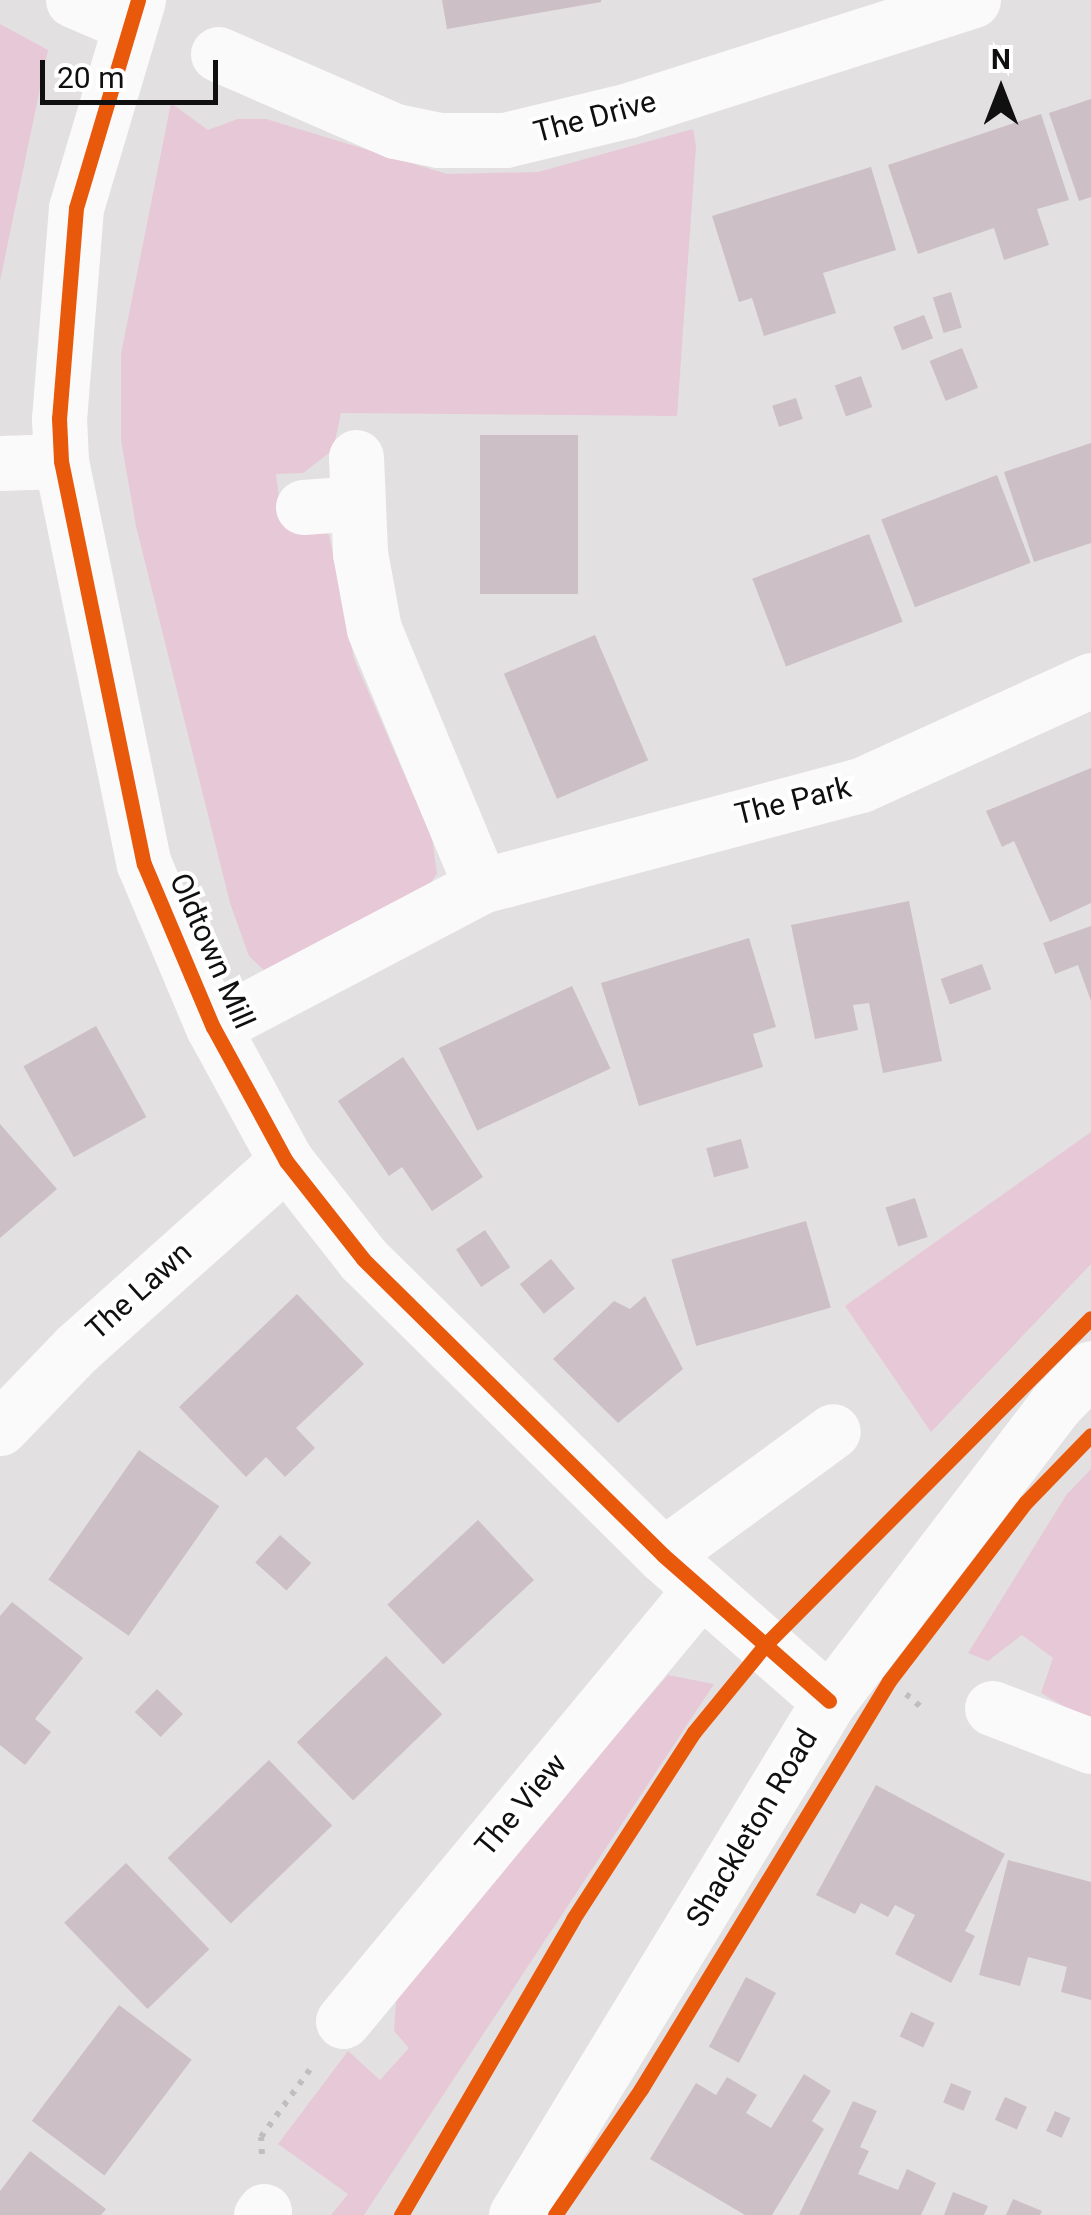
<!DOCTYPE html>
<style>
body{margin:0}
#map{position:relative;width:1091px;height:2215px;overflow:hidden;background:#e3e0e1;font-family:Roboto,sans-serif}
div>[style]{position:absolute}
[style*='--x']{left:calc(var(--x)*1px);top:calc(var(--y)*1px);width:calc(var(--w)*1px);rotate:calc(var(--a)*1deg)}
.green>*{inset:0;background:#e7c8d6}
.building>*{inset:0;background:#ccbfc5;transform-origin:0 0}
.path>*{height:6px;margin-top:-3px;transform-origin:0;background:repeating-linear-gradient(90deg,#c0bfbf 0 5px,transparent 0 13px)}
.minor>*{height:55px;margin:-27.5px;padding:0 27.5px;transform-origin:27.5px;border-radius:27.5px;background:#fbfafa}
.tertiary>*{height:55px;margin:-27.5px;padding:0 27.5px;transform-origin:27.5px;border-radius:27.5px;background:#fbfafa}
.cycleway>*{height:15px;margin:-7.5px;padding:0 7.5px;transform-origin:7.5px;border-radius:7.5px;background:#e8590c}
span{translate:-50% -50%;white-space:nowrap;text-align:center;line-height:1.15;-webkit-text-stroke:8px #fff;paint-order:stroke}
.street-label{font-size:30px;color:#111010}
.north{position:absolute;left:951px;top:40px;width:100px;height:100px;-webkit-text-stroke:8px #fff;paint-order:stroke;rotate:0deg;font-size:28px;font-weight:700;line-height:40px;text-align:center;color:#111010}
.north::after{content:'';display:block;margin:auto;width:35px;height:45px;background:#111010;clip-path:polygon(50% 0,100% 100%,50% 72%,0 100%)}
.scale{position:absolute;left:40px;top:60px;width:178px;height:45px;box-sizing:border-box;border:5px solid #111010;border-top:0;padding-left:12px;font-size:30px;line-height:35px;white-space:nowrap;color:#111010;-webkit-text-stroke:8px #fff;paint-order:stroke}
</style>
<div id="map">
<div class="green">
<i style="clip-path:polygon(0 24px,48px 50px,0 281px)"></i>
<i style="clip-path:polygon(171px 103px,208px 130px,238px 119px,266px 119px,447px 174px,538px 172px,693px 129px,696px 146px,677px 416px,341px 413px,333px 450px,303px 473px,276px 474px,282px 523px,312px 523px,329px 535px,354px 659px,432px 838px,437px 874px,424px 892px,264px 970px,249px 956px,230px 903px,136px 526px,121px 440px,121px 354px)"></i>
<i style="clip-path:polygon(1091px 1132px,1091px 1264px,931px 1432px,845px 1306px)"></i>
<i style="clip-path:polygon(1091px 1469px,1091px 1722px,1041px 1693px,1053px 1658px,1022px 1635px,988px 1661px,968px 1653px,1067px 1494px)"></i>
<i style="clip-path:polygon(668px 1675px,714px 1684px,364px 2215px,331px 2215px,348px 2194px,278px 2144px,348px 2051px,380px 2080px,409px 2048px,394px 2031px,397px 1987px)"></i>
</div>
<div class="building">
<i style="clip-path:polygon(442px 0,601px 0,601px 2px,447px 29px)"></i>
<i style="clip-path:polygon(1091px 99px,1091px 197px,1079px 201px,1049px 113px)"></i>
<i style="clip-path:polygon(1041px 114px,1069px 200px,1037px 209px,1049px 245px,1004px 260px,994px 228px,918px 254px,888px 165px)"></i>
<i style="clip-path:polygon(871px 167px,896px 250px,823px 273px,836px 313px,764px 336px,752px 298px,739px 302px,712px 216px)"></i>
<i style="left:951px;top:292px;width:37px;height:19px;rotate:73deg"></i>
<i style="left:924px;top:315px;width:25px;height:33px;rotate:69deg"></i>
<i style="left:962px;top:348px;width:43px;height:35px;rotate:68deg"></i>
<i style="left:861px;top:376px;width:33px;height:28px;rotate:70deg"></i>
<i style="left:796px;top:398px;width:22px;height:25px;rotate:72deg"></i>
<i style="left:480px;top:435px;width:98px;height:159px"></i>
<i style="clip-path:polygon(1091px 443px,1091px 543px,1034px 562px,1004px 472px)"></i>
<i style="left:997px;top:475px;width:94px;height:124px;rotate:69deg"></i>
<i style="left:869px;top:534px;width:94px;height:125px;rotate:69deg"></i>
<i style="left:595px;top:635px;width:136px;height:99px;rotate:67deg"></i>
<i style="clip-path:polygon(1091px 768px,1091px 903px,1050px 922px,1014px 841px,1002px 847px,986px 811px)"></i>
<i style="clip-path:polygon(909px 901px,942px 1061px,883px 1073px,869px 1003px,853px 1005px,858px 1030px,815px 1039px,791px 925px)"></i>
<i style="clip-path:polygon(1091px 926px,1091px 1001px,1078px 965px,1055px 974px,1043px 943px)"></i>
<i style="clip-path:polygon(749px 938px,776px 1027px,753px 1034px,763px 1067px,639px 1106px,601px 983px)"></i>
<i style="left:982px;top:964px;width:27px;height:44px;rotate:70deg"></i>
<i style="left:572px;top:986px;width:91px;height:147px;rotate:65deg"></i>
<i style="left:96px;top:1026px;width:104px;height:83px;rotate:61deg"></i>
<i style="clip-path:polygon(403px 1057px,483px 1177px,432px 1211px,402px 1167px,389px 1176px,338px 1101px)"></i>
<i style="clip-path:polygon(0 1124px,57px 1189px,0 1238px)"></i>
<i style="left:741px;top:1139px;width:30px;height:36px;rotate:75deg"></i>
<i style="left:915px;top:1198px;width:41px;height:31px;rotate:72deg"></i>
<i style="left:806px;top:1221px;width:90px;height:140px;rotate:74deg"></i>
<i style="left:485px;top:1230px;width:45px;height:35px;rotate:56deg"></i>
<i style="left:551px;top:1259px;width:38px;height:40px;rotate:51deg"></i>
<i style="clip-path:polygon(297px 1294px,364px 1364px,296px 1428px,315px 1448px,285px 1477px,266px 1457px,246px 1477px,179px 1407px)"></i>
<i style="clip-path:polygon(645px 1296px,683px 1369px,618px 1423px,553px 1359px,614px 1301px,630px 1309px)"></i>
<i style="left:139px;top:1450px;width:98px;height:158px;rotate:35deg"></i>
<i style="left:478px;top:1520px;width:82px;height:124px;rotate:47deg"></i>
<i style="left:280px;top:1535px;width:42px;height:37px;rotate:42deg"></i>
<i style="clip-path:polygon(12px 1602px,83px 1658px,35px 1719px,51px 1732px,25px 1765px,0 1745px,0 1616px)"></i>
<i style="left:386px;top:1656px;width:81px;height:124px;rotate:46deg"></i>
<i style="left:157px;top:1689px;width:36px;height:32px;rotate:44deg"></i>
<i style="left:269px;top:1760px;width:91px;height:141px;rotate:46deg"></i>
<i style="clip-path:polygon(876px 1785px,1005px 1854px,965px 1931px,975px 1936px,951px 1983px,895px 1954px,915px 1915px,895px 1905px,888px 1917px,861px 1903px,855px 1914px,816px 1895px)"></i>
<i style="clip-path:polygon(1008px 1860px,1091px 1882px,1091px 2000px,1061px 1992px,1067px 1967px,1028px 1957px,1020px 1986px,979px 1975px)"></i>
<i style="left:126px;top:1863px;width:120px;height:86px;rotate:46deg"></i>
<i style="left:746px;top:1977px;width:34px;height:79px;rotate:28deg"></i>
<i style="left:119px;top:2005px;width:91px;height:145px;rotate:37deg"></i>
<i style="left:911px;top:2012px;width:26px;height:27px;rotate:25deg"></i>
<i style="clip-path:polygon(804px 2074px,831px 2091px,812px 2121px,824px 2129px,772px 2215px,745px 2215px,650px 2159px,696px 2083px,716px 2095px,727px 2077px,757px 2095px,746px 2113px,771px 2128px)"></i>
<i style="left:951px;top:2083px;width:22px;height:21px;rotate:22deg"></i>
<i style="left:1005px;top:2097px;width:24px;height:25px;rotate:24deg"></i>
<i style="clip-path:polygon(853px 2101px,877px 2111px,860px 2147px,869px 2151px,858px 2174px,898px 2190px,907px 2169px,936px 2183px,921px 2215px,799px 2215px)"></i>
<i style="left:1055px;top:2111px;width:17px;height:22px;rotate:24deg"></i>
<i style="clip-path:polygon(30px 2151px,106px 2209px,101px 2215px,0 2215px,0 2191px)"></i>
<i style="clip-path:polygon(953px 2192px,988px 2206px,984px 2215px,944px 2215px)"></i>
<i style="clip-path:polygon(1013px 2199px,1042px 2211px,1040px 2215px,1006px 2215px)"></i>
</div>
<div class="path">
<i style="--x:906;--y:1694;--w:21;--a:41"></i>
<i style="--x:262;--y:2154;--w:17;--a:-93"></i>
<i style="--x:261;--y:2137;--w:85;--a:-54.1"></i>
</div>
<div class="minor">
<i style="--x:73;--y:0;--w:59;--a:23.1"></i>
<i style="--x:138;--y:0;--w:217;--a:106.6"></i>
<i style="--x:76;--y:208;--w:211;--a:94.6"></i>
<i style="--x:59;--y:418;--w:43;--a:87.3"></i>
<i style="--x:61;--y:461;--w:411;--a:78.4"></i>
<i style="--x:144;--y:864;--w:177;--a:67.1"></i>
<i style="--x:213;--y:1027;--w:153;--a:61.4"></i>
<i style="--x:286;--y:1161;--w:125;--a:51.8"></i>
<i style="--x:363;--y:1259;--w:421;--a:44.6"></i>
<i style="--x:663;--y:1555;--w:221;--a:41.3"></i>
<i style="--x:218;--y:54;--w:193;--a:23.5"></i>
<i style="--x:395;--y:131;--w:45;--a:11.6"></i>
<i style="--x:439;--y:140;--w:66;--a:0"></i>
<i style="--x:505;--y:140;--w:128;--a:-13.6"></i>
<i style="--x:629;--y:110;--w:361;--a:-17.7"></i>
<i style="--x:356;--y:457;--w:96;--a:87.6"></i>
<i style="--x:360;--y:553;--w:77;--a:79.6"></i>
<i style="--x:374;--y:629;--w:278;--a:67.4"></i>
<i style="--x:0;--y:463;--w:61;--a:-1.9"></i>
<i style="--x:303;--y:507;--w:54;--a:-4.2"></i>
<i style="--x:213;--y:1027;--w:303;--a:-27.7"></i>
<i style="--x:481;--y:886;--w:393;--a:-14.9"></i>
<i style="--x:861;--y:785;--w:253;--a:-24.5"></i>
<i style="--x:0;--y:1428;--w:110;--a:-46.1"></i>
<i style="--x:76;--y:1349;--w:282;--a:-41.8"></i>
<i style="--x:663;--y:1555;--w:210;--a:-36.1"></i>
<i style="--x:992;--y:1708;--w:106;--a:21"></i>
<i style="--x:343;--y:2021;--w:560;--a:-50.36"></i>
<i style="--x:261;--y:2215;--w:5;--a:-53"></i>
</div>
<div class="tertiary">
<i style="--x:516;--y:2215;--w:602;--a:-58.66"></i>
<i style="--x:829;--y:1701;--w:374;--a:-52.6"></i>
<i style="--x:1056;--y:1404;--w:50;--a:-45.8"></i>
</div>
<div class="cycleway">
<i style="--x:138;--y:0;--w:217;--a:106.6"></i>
<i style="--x:76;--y:208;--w:211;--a:94.6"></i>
<i style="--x:59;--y:418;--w:43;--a:87.3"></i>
<i style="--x:61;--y:461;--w:411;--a:78.4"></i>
<i style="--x:144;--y:864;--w:177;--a:67.1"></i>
<i style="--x:213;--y:1027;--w:153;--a:61.4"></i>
<i style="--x:286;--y:1161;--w:125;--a:51.8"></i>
<i style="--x:363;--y:1259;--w:421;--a:44.6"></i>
<i style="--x:663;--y:1555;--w:221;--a:41.3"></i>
<i style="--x:401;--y:2215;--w:342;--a:-59.8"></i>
<i style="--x:573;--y:1919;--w:223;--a:-57.1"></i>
<i style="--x:694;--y:1732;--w:114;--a:-50.7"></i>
<i style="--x:766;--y:1644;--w:460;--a:-45.1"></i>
<i style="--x:555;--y:2215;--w:153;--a:-55.7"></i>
<i style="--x:641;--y:2089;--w:477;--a:-58.7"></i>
<i style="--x:889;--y:1681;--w:225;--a:-52.6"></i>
<i style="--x:1026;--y:1502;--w:93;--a:-45.9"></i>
</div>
<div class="street-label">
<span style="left:595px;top:117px;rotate:-15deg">The Drive</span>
<span style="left:793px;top:801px;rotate:-14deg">The Park</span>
<span style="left:212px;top:951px;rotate:66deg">Oldtown Mill</span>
<span style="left:139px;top:1291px;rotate:-42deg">The Lawn</span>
<span style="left:521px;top:1805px;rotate:-50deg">The View</span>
<span style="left:752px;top:1828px;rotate:-59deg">Shackleton Road</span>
</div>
<div class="north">N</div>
<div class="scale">20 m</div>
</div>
